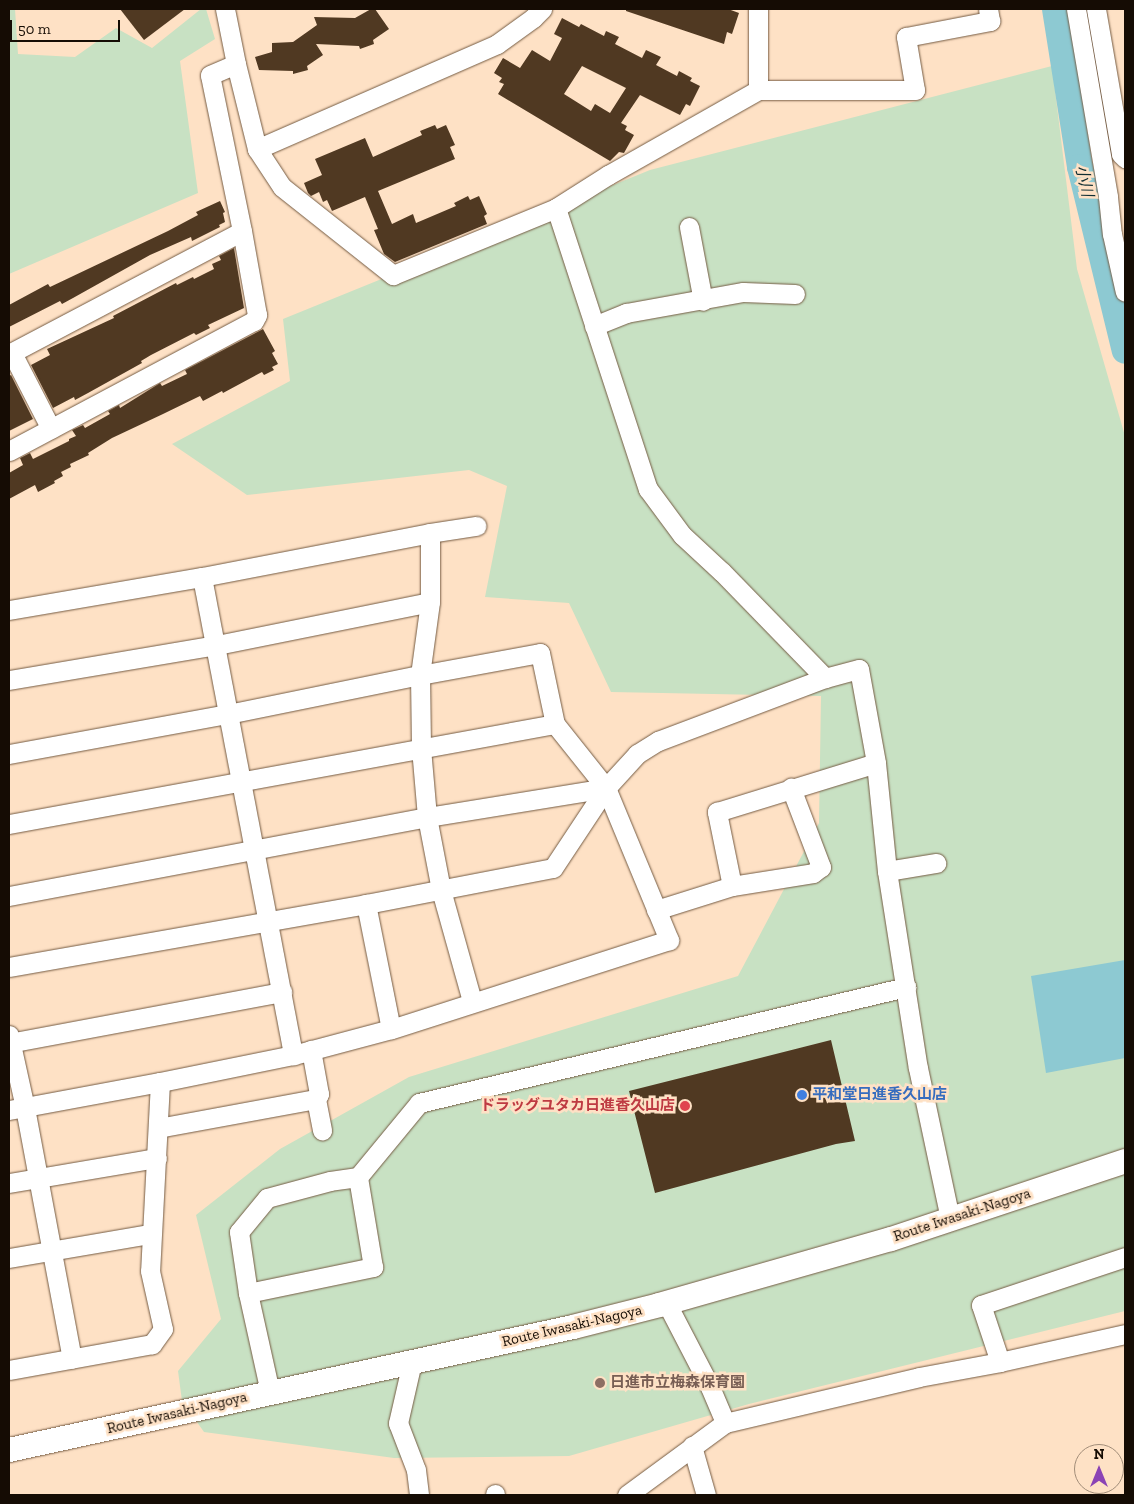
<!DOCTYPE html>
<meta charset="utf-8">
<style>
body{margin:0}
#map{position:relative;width:1134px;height:1504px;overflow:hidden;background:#fee1c5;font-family:"Zilla Slab","Noto Sans JP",serif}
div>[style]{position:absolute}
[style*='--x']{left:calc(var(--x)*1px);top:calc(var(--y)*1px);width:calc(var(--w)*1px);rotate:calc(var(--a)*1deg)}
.green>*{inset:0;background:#c8e1c3}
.water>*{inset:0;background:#8dc9d2}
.river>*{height:26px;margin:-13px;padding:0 13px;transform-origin:13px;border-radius:13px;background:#8dc9d2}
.building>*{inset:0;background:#503922}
.roads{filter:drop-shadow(0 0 1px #745b43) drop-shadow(0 0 1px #745b43)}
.minor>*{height:19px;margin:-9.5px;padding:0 9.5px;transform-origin:9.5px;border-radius:9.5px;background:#fff}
.major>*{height:24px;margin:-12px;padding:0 12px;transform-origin:12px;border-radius:12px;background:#fff}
.dots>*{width:14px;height:14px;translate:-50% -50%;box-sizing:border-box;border:2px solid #fee1c5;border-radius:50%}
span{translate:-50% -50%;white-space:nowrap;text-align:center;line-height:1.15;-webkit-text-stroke:5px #fee1c5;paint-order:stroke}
.shop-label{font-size:15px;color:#366cbe;font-weight:700}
.left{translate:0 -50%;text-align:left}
.health-label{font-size:15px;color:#be3a42;font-weight:700}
.right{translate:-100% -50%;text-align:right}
.street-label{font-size:15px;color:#150c04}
.education-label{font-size:15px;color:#785e54;font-weight:700}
.water-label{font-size:16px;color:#112f34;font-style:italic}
.frame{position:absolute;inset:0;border:10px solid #150c04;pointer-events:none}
.north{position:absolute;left:1074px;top:1444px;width:50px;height:50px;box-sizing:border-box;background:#fee1c5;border:1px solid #a18c78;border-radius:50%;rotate:0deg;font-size:14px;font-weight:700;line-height:20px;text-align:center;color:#150c04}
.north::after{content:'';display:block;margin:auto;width:18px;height:22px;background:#8b43b5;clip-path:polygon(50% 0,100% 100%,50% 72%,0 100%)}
.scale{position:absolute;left:10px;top:20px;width:110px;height:22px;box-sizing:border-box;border:2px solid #150c04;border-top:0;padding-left:6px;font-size:15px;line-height:18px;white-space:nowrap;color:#150c04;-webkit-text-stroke:4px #fee1c5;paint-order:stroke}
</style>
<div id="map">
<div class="green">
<i style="clip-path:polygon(9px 9px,15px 9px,18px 54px,75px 57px,116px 28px,152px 48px,201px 9px,206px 9px,215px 39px,180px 61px,198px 193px,9px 274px)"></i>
<i style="clip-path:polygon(1052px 66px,1077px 269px,1125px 436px,1125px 1311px,749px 1404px,569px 1456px,394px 1458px,204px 1432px,182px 1401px,178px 1371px,221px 1319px,196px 1215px,280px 1149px,409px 1077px,738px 976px,819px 823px,821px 696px,611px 692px,569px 603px,485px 597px,507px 486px,469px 470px,247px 495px,172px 444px,290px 381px,283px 319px,650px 170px)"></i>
</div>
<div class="water">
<i style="clip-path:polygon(1125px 960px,1125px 1058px,1046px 1073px,1031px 976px)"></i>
</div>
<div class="river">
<i style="--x:1055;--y:9;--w:160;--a:81"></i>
<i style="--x:1080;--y:167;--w:189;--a:76.3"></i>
</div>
<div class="building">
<i style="clip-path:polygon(120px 9px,185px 9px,144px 40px)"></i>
<i style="clip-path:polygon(371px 9px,375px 9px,389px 29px,373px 40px,374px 44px,360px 49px,359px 46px,316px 44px,323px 55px,307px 66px,308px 70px,293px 74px,293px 71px,259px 70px,255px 57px,272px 52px,272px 43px,293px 42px,317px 25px,314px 17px,355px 18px)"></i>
<i style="clip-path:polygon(626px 9px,728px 9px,739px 13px,732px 34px,727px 32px,724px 44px,626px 11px)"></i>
<i style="clip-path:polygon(evenodd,562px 18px,579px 27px,581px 24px,604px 36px,606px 31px,619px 37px,615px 44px,642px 58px,646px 50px,661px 57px,656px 65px,677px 76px,679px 71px,692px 78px,690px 81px,700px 86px,690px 106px,686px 104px,680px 115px,640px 95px,621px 123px,627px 126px,625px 130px,634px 135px,624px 153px,619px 152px,610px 161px,498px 94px,504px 84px,499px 82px,502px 78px,494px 73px,503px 58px,520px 68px,532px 50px,550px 61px,562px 38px,554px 34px,562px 18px,582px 66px,626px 88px,610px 113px,595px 104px,591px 111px,564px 94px,582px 66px)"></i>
<i style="clip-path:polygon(435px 125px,437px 129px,446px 125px,455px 145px,450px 147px,455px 159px,378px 191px,392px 224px,413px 214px,416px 223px,456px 206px,454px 203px,468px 196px,470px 200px,479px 196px,487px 214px,484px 216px,487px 224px,395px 262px,384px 254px,374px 230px,378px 229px,365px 197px,332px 211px,327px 200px,323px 202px,319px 192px,311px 196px,308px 193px,304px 183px,322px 175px,315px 159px,365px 138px,373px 157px,422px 135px,420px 131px)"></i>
<i style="clip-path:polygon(220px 201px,225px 212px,223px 213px,225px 222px,219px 225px,220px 227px,192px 241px,191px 237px,150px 255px,73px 298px,62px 304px,60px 301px,9px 327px,9px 305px,48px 284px,50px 287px,168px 231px,198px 215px,196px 212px)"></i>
<i style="clip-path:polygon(234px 248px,244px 308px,208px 325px,210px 328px,196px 335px,194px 333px,151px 355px,141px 361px,142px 363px,88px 393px,75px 400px,74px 397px,53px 408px,31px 365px,50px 355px,47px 349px,114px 318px,113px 316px,176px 283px,177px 285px,193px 277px,194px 279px,214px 269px,212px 264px,221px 260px,219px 256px)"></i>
<i style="clip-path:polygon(263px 329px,275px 351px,272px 353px,278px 364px,272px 367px,274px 370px,264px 375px,262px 372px,223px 393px,222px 391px,203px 401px,200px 396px,163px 414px,112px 438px,88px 453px,89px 455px,70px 464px,71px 467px,61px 472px,63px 476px,54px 481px,55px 483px,38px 492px,35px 485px,9px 499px,9px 473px,23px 465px,20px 458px,30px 453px,33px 459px,69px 441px,69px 439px,76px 436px,72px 430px,83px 425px,85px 428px,110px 414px,108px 411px,119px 405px,120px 408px,160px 383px,162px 386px,187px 374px,185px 370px)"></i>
<i style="clip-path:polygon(11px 375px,33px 419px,9px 431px,9px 376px)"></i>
<i style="clip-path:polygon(831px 1040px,855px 1141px,836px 1144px,655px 1193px,629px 1091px)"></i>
</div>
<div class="roads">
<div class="minor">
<i style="--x:225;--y:9;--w:56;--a:78.7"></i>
<i style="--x:236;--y:64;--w:88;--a:76.1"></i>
<i style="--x:257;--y:149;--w:262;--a:-23.6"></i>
<i style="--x:497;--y:44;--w:44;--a:-35.8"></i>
<i style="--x:533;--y:18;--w:13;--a:-45"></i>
<i style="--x:1076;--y:9;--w:191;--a:80.3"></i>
<i style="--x:1108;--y:197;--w:37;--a:84"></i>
<i style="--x:1112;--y:234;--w:59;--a:77.4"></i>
<i style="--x:1096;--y:9;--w:147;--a:80.2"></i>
<i style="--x:1121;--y:154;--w:6;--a:45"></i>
<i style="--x:758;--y:90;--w:157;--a:0"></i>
<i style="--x:915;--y:90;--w:54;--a:-99.6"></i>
<i style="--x:906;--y:37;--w:86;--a:-10.8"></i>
<i style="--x:990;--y:21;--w:12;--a:-99"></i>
<i style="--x:257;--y:149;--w:45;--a:56.7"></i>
<i style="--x:282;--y:187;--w:142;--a:38.4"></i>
<i style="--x:393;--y:275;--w:176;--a:-22.3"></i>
<i style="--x:556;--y:208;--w:62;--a:-32.4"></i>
<i style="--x:608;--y:175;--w:172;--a:-29.5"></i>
<i style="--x:758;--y:90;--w:81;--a:-90"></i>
<i style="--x:556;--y:208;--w:296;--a:71.9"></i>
<i style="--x:648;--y:489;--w:57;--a:53.5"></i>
<i style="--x:682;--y:535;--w:54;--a:42.8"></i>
<i style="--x:722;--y:572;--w:148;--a:45.8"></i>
<i style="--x:689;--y:227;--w:75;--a:79.3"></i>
<i style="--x:594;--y:326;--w:35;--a:-22"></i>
<i style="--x:626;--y:313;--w:119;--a:-10.2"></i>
<i style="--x:743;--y:292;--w:52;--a:2.2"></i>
<i style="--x:12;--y:353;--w:85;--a:62.8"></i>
<i style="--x:9;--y:354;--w:263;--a:-27.8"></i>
<i style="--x:9;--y:451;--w:277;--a:-28"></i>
<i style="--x:254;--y:321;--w:7;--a:-63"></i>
<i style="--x:257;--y:315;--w:85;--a:-100.1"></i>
<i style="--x:242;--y:231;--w:159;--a:-101.6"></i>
<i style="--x:210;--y:75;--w:28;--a:-23"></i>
<i style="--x:430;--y:533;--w:47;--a:-8.7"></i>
<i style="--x:202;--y:577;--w:487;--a:79.2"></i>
<i style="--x:9;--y:610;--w:196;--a:-9.7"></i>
<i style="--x:202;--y:577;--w:232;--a:-10.9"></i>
<i style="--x:430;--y:533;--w:69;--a:90"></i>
<i style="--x:430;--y:602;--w:74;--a:97.8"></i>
<i style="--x:420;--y:675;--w:73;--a:89.2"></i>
<i style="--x:421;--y:748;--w:69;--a:85"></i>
<i style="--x:427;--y:817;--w:74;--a:79.1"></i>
<i style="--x:441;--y:890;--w:115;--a:74.4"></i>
<i style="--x:9;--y:680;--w:211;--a:-9.6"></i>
<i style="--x:217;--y:645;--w:217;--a:-11.4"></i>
<i style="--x:9;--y:754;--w:223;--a:-10.4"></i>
<i style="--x:228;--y:714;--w:196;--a:-11.5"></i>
<i style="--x:420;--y:675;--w:122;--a:-10.4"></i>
<i style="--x:540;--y:653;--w:73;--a:78.1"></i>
<i style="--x:555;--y:724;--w:82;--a:51.4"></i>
<i style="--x:606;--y:788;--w:165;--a:67.5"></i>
<i style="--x:669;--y:940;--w:292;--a:162.2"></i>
<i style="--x:391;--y:1029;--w:101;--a:165.1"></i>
<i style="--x:293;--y:1055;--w:136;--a:168.5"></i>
<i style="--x:160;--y:1082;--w:189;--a:93"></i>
<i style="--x:150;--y:1271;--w:59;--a:77.4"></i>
<i style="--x:163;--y:1329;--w:19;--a:126"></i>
<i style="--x:152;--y:1344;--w:145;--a:169.7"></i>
<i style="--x:9;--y:824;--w:555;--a:-10.38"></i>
<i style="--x:887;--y:871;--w:50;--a:-9.3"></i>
<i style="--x:732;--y:886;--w:82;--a:-9.1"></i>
<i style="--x:813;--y:873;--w:10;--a:-37"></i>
<i style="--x:821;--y:867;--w:85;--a:-110.8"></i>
<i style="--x:9;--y:896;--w:425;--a:-10.7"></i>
<i style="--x:427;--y:817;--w:181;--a:-9.2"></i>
<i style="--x:366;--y:904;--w:127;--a:78.7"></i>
<i style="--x:656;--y:910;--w:80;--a:-17.5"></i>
<i style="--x:732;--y:886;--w:76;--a:-101.5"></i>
<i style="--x:717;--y:812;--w:166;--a:-17.1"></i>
<i style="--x:9;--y:967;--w:363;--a:-10"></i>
<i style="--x:366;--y:904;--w:190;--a:-10.9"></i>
<i style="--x:553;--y:868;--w:96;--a:-56.5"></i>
<i style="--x:606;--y:788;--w:46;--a:-47.6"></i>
<i style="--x:637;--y:754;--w:25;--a:-32"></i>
<i style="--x:658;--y:741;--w:178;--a:-20.7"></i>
<i style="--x:825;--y:678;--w:35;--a:-15"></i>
<i style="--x:859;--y:669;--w:96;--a:79.7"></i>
<i style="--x:876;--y:763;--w:109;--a:84.2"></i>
<i style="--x:887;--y:871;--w:199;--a:81.1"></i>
<i style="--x:918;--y:1068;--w:154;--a:78"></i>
<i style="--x:9;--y:1035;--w:75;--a:77.6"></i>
<i style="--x:25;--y:1108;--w:255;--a:79.4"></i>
<i style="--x:9;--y:1043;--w:278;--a:-10.6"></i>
<i style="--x:316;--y:1099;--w:32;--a:79"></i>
<i style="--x:9;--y:1110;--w:154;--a:-10.5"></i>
<i style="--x:158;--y:1128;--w:161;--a:-10.4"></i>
<i style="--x:316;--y:1099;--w:6;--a:-59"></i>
<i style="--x:319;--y:1094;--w:45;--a:-100.3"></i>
<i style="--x:358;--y:1177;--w:96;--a:-50.5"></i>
<i style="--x:419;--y:1103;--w:501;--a:-13.4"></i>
<i style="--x:9;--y:1183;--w:150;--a:-9.6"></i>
<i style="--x:9;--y:1258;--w:143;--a:-9.7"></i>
<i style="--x:248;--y:1293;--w:128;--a:-11.7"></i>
<i style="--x:373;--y:1267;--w:91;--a:-99.5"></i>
<i style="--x:358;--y:1177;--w:28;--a:172"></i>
<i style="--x:330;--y:1181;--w:65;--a:164.9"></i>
<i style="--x:267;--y:1198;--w:44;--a:129.5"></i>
<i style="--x:239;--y:1232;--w:62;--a:81.6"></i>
<i style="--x:248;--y:1293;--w:101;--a:77.5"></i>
<i style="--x:666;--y:1302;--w:96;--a:62.6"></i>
<i style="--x:710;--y:1387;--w:39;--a:67"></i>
<i style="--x:412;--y:1362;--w:63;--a:102.9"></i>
<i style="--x:398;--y:1423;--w:50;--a:69"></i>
<i style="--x:416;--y:1470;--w:25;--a:83"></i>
<i style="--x:1000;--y:1362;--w:60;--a:-108.4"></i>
<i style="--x:981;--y:1305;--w:152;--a:-18.4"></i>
<i style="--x:692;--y:1446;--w:51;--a:74.1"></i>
<i style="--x:495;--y:1494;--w:1;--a:90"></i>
<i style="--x:627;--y:1495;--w:122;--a:-36.3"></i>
<i style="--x:725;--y:1423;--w:199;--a:-13.3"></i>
<i style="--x:919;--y:1377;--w:82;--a:-10.5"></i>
<i style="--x:1000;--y:1362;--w:128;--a:-12.6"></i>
</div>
<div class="major">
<i style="--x:9;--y:1450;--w:577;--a:-12.3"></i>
<i style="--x:573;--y:1327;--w:89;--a:-14.3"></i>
<i style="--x:659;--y:1305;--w:241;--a:-15.9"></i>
<i style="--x:891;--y:1239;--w:247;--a:-18.4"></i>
</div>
</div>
<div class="dots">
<i style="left:802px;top:1095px;background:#3f7fe0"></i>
<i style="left:685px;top:1106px;background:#e0444e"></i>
<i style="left:600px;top:1383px;background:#8d6e63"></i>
</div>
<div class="shop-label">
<span class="left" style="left:812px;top:1095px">平和堂日進香久山店</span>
</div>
<div class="health-label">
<span class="right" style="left:675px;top:1106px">ドラッグユタカ日進香久山店</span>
</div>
<div class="street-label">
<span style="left:962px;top:1215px;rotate:-18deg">Route Iwasaki-Nagoya</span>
<span style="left:572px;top:1326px;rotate:-13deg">Route Iwasaki-Nagoya</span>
<span style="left:177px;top:1413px;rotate:-13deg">Route Iwasaki-Nagoya</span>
</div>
<div class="education-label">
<span class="left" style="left:610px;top:1383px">日進市立梅森保育園</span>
</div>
<div class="water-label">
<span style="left:1084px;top:181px;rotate:77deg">小川</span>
</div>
<div class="frame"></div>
<div class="north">N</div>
<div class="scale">50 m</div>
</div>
